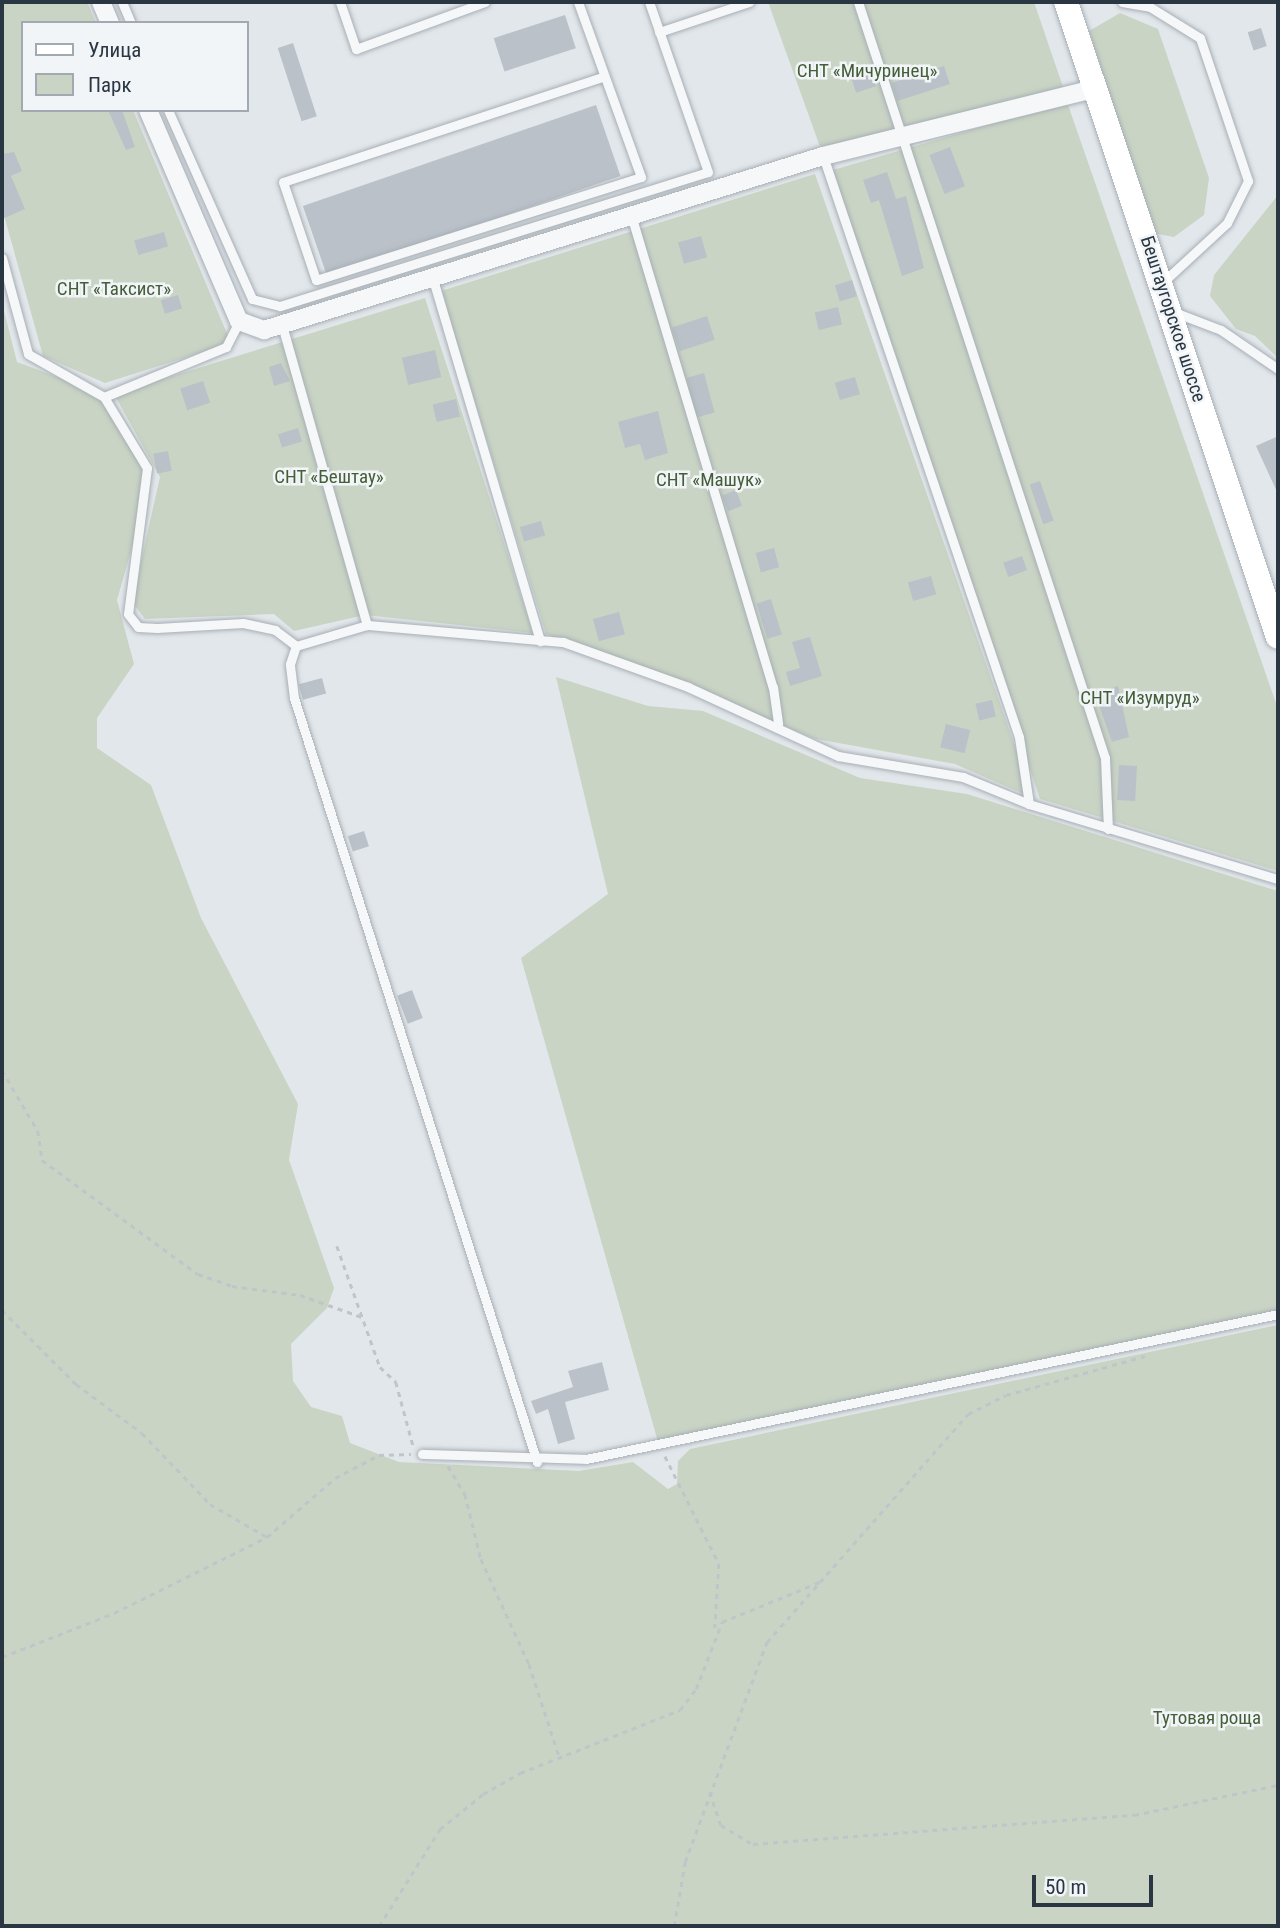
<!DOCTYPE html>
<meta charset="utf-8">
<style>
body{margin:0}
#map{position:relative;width:1280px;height:1928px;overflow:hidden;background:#e2e7eb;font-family:"Roboto Condensed",sans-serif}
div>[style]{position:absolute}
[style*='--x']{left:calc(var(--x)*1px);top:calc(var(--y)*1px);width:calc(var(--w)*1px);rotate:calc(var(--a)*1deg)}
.green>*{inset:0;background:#cad4c4}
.building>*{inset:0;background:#bac1c8;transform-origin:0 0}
.path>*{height:2.5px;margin-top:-1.25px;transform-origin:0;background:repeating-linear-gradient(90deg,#c0c5ca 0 5px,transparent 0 10px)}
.roads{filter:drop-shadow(0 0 2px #a7afb5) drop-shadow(0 0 2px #a7afb5)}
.lane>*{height:9px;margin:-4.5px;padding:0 4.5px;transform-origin:4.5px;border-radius:4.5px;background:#f5f7f9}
.street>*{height:18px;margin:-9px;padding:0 9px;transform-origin:9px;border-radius:9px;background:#f5f7f9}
.secondary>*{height:24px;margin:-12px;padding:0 12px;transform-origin:12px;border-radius:12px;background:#fff}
span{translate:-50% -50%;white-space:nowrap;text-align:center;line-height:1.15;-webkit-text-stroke:5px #f2f5f8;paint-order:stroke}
.park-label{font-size:19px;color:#445e38}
.street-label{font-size:19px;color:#2a3743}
.frame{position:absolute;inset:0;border:4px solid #2a3743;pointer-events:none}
.legend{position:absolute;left:21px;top:21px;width:228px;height:91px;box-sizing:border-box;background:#f2f5f8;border:2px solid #a2a9b0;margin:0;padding:9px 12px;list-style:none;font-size:21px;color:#2a3743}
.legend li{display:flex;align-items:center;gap:14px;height:35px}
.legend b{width:35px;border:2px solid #a2a9b0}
.scale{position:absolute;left:1032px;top:1875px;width:121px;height:32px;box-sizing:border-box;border:4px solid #2a3743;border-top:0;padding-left:9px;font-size:21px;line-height:24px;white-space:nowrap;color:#2a3743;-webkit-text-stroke:5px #f2f5f8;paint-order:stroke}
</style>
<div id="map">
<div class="green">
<i style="clip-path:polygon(2px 2px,87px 2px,96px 23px,23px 23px,23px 110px,133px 110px,231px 343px,105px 383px,43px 356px,2px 208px)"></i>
<i style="clip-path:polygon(768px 2px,1034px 2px,1064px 90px,823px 155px)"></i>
<i style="clip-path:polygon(1120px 13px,1158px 29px,1209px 178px,1204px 215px,1174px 237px,1153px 233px,1089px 31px)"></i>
<i style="clip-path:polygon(1067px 102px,1278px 709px,1278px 871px,1040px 799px,833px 170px)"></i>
<i style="clip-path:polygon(815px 174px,1033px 798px,955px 764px,816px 739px,546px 634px,441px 291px)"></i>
<i style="clip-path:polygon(1278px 195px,1278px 358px,1255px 336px,1236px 329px,1210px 296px,1214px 275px)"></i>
<i style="clip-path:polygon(425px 298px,533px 633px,365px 615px,294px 631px,274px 614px,145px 619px,132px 602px,160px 477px,114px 394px)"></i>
<i style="clip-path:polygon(2px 303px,17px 362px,103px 394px,150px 484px,117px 600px,134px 664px,97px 718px,97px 748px,151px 785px,201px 918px,298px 1104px,289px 1160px,334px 1288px,327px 1308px,291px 1344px,293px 1381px,311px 1407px,342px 1416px,350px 1443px,399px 1462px,579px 1471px,633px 1462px,668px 1489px,677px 1484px,678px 1461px,690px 1449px,1278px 1325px,1278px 1926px,2px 1926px)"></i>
<i style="clip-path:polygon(556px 677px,648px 706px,703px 711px,860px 778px,967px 794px,1278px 891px,1278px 1315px,658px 1442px,521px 958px,608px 894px)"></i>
</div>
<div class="building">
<i style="left:565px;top:15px;width:35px;height:75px;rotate:72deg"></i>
<i style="left:1261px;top:28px;width:19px;height:14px;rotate:72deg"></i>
<i style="left:293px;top:43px;width:77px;height:16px;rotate:72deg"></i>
<i style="left:944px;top:66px;width:19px;height:55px;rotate:72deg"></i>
<i style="left:871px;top:71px;width:16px;height:21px;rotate:72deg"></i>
<i style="left:596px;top:105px;width:75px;height:310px;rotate:71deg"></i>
<i style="clip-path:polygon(108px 110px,122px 110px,135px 147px,126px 150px)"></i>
<i style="left:950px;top:147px;width:42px;height:22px;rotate:69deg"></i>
<i style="clip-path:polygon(14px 152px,22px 171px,11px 176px,25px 209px,2px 219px,2px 154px)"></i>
<i style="clip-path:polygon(887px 172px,896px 199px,906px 196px,924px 268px,902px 276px,879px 200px,871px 203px,863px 180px)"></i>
<i style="left:164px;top:232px;width:15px;height:31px;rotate:74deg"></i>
<i style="left:701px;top:236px;width:22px;height:24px;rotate:74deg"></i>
<i style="left:852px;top:280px;width:17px;height:18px;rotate:73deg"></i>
<i style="left:178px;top:295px;width:14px;height:18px;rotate:73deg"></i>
<i style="left:838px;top:307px;width:18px;height:24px;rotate:77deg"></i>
<i style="left:707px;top:316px;width:25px;height:37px;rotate:72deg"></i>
<i style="left:435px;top:350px;width:28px;height:34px;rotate:77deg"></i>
<i style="clip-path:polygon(281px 363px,290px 381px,274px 386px,269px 367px)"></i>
<i style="left:704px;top:373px;width:41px;height:18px;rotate:75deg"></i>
<i style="left:855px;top:377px;width:18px;height:21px;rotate:74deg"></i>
<i style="left:203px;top:381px;width:23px;height:24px;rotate:72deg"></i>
<i style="left:456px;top:399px;width:18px;height:24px;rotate:77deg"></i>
<i style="clip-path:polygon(658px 411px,668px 453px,645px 460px,640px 444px,625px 448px,618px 422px)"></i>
<i style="left:298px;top:428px;width:14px;height:21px;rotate:73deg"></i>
<i style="clip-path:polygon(1278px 436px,1278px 494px,1256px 446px)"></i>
<i style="left:168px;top:451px;width:20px;height:15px;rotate:79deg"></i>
<i style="left:1040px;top:481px;width:42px;height:11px;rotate:71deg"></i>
<i style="left:736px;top:490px;width:17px;height:15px;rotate:69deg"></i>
<i style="left:541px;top:521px;width:15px;height:22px;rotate:74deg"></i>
<i style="left:774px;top:548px;width:20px;height:19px;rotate:75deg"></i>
<i style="left:1022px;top:556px;width:15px;height:20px;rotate:70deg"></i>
<i style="left:931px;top:576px;width:19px;height:24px;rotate:74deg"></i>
<i style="left:771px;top:599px;width:37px;height:15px;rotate:73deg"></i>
<i style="left:619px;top:612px;width:23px;height:27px;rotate:75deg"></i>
<i style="clip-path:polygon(810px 637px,822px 676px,790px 686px,786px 672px,800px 668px,792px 642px)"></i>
<i style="left:322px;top:678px;width:16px;height:24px;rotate:75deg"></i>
<i style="clip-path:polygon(1118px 686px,1129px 737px,1112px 742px,1095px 694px)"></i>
<i style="left:992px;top:700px;width:17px;height:17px;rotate:77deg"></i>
<i style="left:946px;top:724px;width:25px;height:24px;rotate:14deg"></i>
<i style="left:1119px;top:765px;width:18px;height:35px;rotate:3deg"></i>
<i style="left:364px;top:831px;width:16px;height:17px;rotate:72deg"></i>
<i style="left:412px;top:990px;width:30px;height:16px;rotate:69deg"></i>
<i style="clip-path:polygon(602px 1362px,609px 1390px,565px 1402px,575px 1439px,558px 1444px,548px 1409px,536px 1414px,531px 1401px,573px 1387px,568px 1371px)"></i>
</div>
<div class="path">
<i style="--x:2;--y:1070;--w:71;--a:59.5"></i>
<i style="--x:38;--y:1131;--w:29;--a:82"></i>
<i style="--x:42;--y:1160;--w:193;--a:36.2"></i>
<i style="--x:198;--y:1274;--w:36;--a:19"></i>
<i style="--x:232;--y:1286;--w:69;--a:7.5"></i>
<i style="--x:300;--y:1295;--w:66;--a:19.5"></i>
<i style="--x:337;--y:1246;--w:128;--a:70.4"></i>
<i style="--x:380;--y:1367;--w:22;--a:43"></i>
<i style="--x:396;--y:1382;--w:65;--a:74.9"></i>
<i style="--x:2;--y:1310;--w:105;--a:45"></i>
<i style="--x:76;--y:1384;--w:82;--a:36.6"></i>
<i style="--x:142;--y:1433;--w:98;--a:46.2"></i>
<i style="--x:210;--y:1504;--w:66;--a:30.1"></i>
<i style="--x:665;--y:1456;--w:121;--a:63.4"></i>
<i style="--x:719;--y:1564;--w:64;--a:93.6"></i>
<i style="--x:448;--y:1466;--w:33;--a:59"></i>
<i style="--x:465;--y:1494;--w:67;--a:76.2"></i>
<i style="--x:481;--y:1559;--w:115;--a:65.4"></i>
<i style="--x:529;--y:1664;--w:97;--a:71.9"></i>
<i style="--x:2;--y:1657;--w:120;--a:-21.4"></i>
<i style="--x:114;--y:1613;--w:171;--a:-26.4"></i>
<i style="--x:267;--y:1537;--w:90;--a:-40.9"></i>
<i style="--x:335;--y:1478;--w:50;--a:-27.6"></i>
<i style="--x:379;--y:1455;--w:32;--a:-2"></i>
<i style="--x:710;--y:1792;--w:35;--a:72"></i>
<i style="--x:721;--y:1825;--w:37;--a:31"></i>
<i style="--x:753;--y:1844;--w:382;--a:-4.4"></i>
<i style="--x:1134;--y:1815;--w:147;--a:-11.8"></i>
<i style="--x:379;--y:1926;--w:115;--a:-57.8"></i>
<i style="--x:440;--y:1829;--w:55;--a:-39.1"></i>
<i style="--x:483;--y:1794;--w:43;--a:-29.6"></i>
<i style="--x:520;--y:1773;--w:172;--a:-21.5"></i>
<i style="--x:680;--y:1710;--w:26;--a:-53"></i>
<i style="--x:696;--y:1689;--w:72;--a:-68.8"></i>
<i style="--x:722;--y:1622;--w:108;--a:-22.3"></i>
<i style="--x:674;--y:1926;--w:65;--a:-80.2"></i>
<i style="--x:685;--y:1862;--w:235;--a:-69.6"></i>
<i style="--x:767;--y:1642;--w:304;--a:-48.6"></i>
<i style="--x:968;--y:1414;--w:42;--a:-26.6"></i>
<i style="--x:1006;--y:1395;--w:144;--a:-15.7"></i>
</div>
<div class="roads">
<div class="lane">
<i style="--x:122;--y:2;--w:23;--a:67"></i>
<i style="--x:340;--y:2;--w:50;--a:71.2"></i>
<i style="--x:356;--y:49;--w:137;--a:-20"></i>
<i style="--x:578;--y:2;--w:186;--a:70.2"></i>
<i style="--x:641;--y:177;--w:341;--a:162.4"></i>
<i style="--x:316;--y:280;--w:103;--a:-108.6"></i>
<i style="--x:283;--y:182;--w:336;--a:-18.2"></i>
<i style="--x:858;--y:2;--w:795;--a:71.91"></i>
<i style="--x:1105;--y:758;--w:71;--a:87.6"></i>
<i style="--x:1122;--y:2;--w:28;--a:10"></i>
<i style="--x:1150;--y:7;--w:59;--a:31.8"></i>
<i style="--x:1200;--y:38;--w:151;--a:71.4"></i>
<i style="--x:1248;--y:181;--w:47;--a:116.6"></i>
<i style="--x:1227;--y:223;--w:88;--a:137.3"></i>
<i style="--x:659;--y:32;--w:95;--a:-18.4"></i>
<i style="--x:168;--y:110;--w:207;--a:66"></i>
<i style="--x:252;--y:299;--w:29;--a:14"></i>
<i style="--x:280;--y:306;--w:448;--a:-17.4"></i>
<i style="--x:708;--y:172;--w:180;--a:-109.1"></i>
<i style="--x:823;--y:156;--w:613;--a:71.36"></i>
<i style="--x:1019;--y:737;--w:68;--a:81.5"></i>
<i style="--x:631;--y:215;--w:493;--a:73.3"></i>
<i style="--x:773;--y:687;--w:37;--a:82"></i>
<i style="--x:2;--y:258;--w:99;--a:74.8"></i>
<i style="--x:28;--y:354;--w:87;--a:29.5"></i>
<i style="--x:104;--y:397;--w:83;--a:58.8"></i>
<i style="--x:147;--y:468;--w:147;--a:97.4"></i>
<i style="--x:128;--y:614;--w:16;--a:52"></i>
<i style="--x:138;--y:627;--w:19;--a:3"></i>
<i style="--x:157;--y:628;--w:86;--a:-3.3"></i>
<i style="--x:243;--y:623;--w:33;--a:12"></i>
<i style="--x:275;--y:630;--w:26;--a:37"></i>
<i style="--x:432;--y:276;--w:381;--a:73.5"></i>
<i style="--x:1174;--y:312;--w:50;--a:21"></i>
<i style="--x:1221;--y:330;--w:69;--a:34.4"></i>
<i style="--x:282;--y:325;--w:312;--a:74.2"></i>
<i style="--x:104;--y:397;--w:132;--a:-22.3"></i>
<i style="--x:226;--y:347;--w:29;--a:-63"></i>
<i style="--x:422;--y:1454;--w:164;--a:1.7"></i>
<i style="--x:586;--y:1459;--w:707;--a:-11.83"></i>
<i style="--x:537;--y:1462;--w:802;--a:-107.64"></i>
<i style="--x:294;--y:698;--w:34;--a:-97"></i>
<i style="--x:290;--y:664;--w:19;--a:-72"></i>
<i style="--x:296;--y:646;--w:74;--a:-16.5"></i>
<i style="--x:367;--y:625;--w:197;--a:5"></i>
<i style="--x:563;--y:642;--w:133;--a:19.8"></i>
<i style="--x:688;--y:687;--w:165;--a:24.7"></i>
<i style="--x:838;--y:756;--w:127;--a:9.5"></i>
<i style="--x:963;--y:777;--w:71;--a:22.2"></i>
<i style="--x:1029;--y:804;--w:260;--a:16.8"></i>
</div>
<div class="street">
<i style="--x:101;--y:2;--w:23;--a:67"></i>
<i style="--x:148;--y:110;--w:230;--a:66.7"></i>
<i style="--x:239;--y:321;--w:27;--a:20"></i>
<i style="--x:264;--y:330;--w:585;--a:-17.29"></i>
<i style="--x:823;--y:156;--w:282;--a:-13.9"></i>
</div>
<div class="secondary">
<i style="--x:1066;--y:2;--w:669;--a:71.54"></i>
</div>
</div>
<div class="park-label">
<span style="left:867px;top:71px">СНТ «Мичуринец»</span>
<span style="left:114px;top:289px">СНТ «Таксист»</span>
<span style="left:329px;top:477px">СНТ «Бештау»</span>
<span style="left:709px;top:480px">СНТ «Машук»</span>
<span style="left:1140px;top:698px">СНТ «Изумруд»</span>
<span style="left:1207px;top:1718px">Тутовая роща</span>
</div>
<div class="street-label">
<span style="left:1173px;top:319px;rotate:72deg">Бештаугорское шоссе</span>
</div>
<div class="frame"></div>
<ul class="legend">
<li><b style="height:9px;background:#fff"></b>Улица</li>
<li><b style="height:19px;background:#cad4c4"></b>Парк</li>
</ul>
<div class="scale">50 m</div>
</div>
